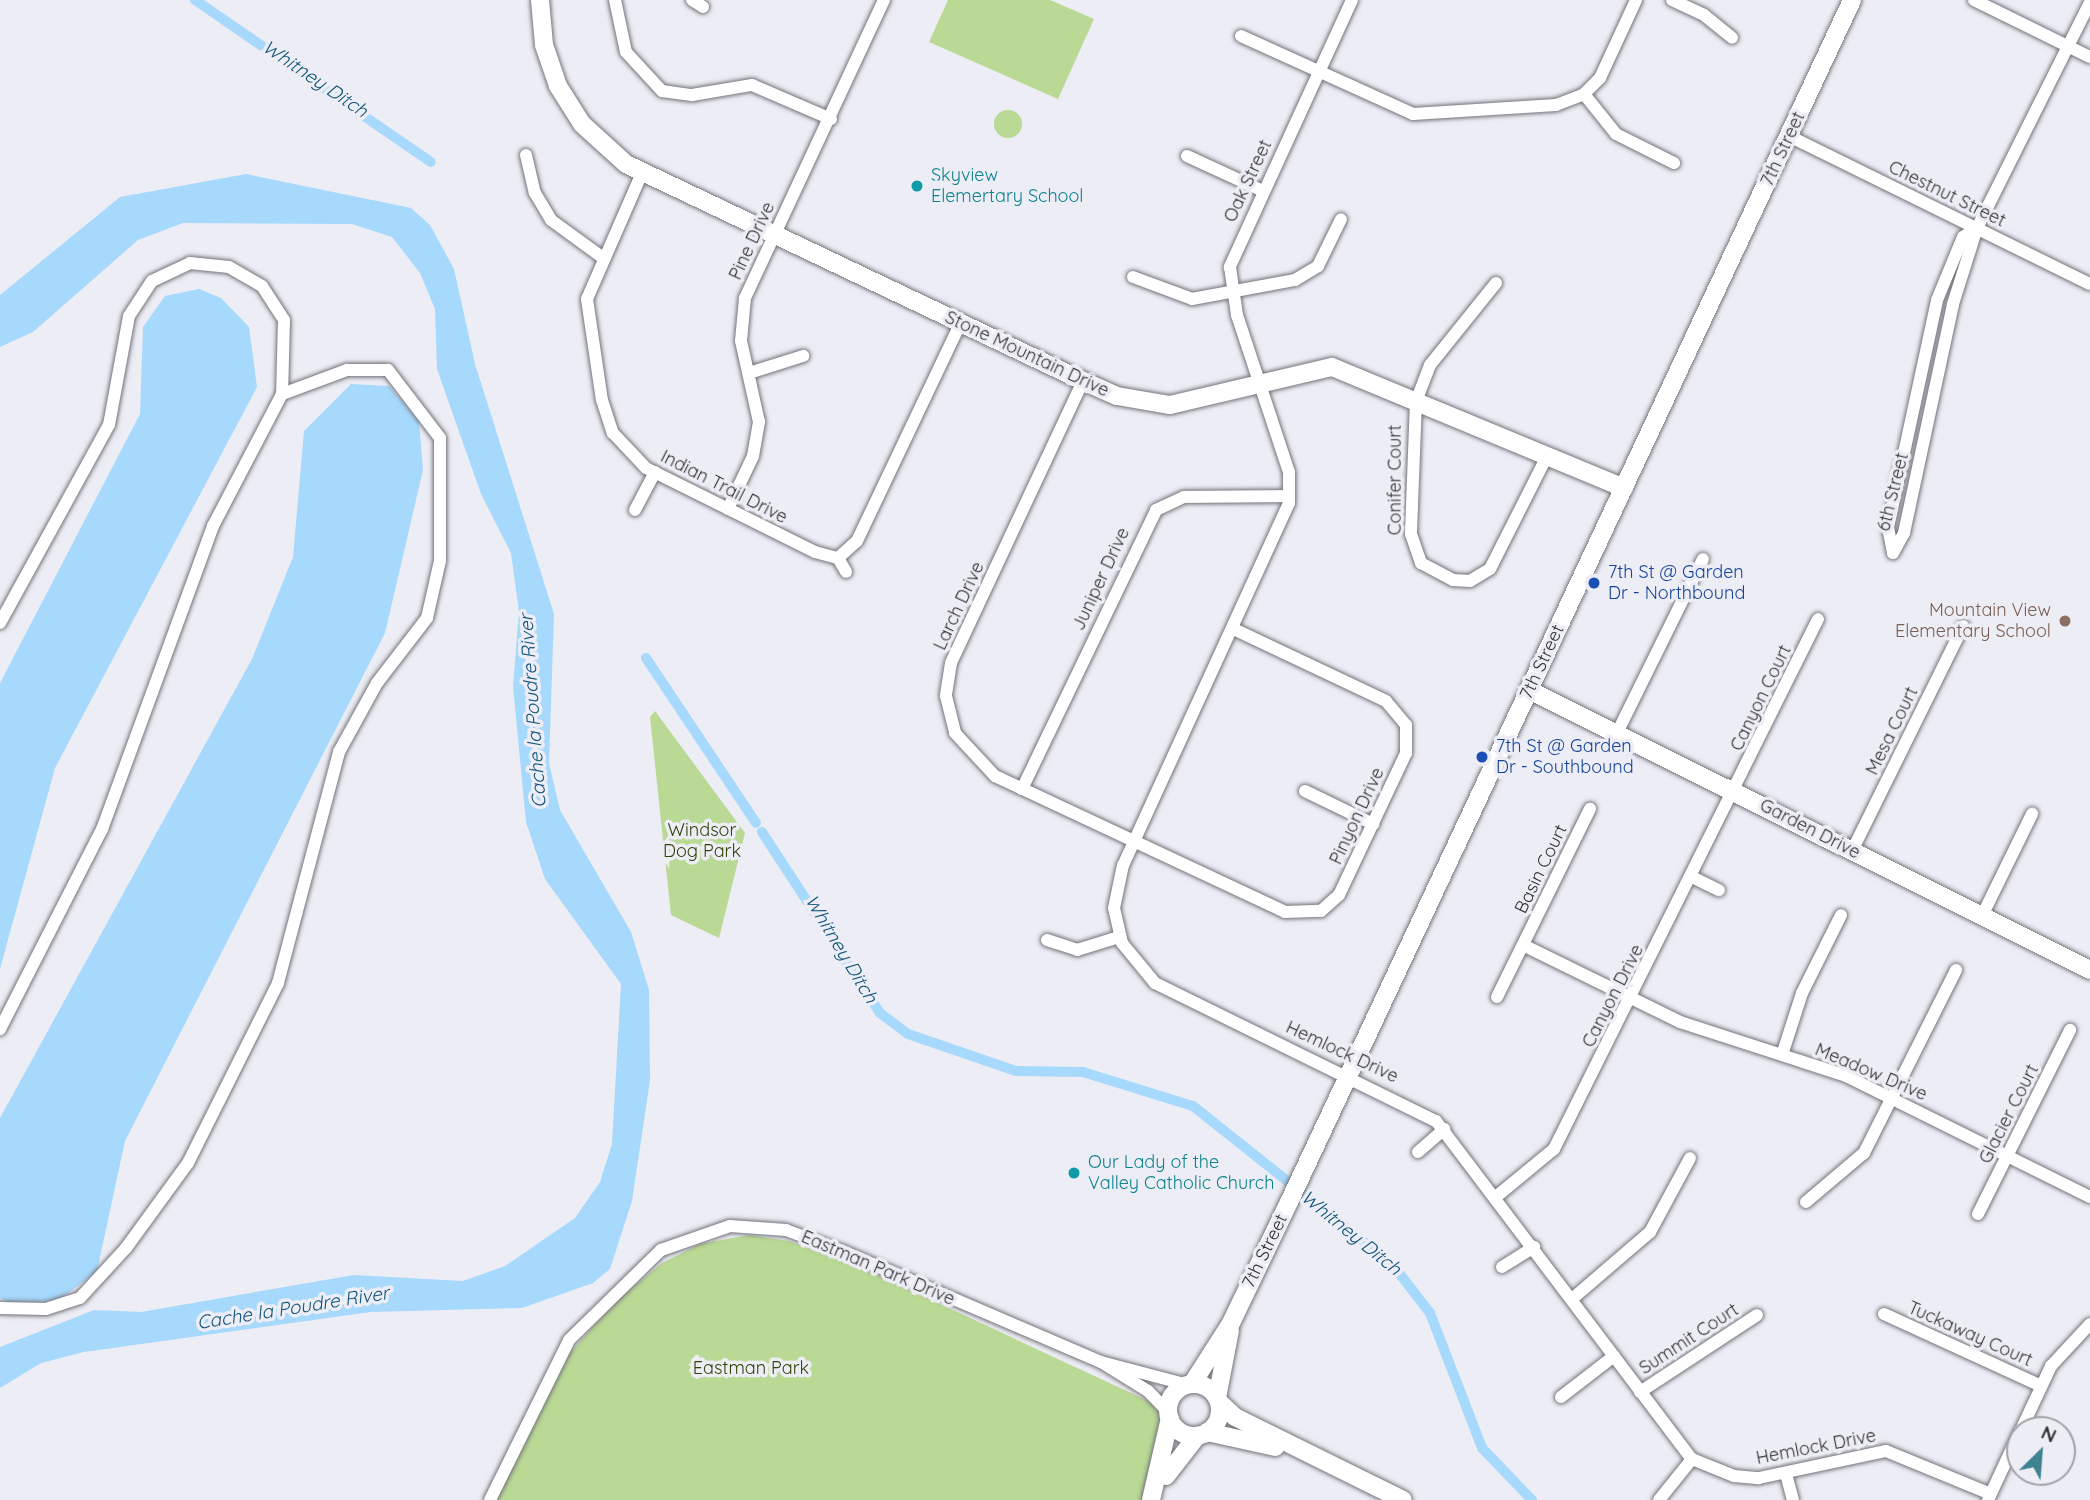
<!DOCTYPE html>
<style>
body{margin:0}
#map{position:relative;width:2090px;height:1500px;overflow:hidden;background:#ededf5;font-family:Quicksand,sans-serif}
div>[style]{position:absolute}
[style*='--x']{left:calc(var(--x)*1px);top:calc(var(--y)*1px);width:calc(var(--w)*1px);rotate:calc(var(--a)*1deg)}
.green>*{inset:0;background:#bad995}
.round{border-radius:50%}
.water>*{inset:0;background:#a7d9fc}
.canal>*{height:10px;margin:-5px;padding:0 5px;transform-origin:5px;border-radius:5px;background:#a7d9fc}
.roads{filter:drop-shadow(0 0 2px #73737b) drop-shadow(0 0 2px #73737b)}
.street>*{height:12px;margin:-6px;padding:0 6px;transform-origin:6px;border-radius:6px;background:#fff}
.secondary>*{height:18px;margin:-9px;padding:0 9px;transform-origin:9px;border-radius:9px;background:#fff}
.secondary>.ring{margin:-9px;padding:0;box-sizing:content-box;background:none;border:18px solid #fff;border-radius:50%}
.dots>*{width:19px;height:19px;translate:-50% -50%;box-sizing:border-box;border:4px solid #ededf5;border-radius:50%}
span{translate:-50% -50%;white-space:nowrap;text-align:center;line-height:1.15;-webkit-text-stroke:7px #ededf5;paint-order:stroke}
.street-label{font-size:18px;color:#323235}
.culture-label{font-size:18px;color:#0d838f}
.left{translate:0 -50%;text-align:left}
.transit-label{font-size:18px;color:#164399}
.education-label{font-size:18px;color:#785e54}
.right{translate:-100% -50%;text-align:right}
.park-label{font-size:18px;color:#2e4506}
.water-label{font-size:19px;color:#105379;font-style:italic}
.north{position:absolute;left:2006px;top:1416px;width:70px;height:70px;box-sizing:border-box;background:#ededf5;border:2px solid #a2a2a8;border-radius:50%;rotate:25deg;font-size:19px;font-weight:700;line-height:28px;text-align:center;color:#323235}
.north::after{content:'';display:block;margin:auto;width:24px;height:32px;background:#3f8391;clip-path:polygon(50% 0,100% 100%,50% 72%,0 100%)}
</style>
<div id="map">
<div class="green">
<i style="clip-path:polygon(948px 0,1050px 0,1094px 19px,1058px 99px,929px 42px)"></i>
<i class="round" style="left:994px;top:110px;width:28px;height:28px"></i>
<i style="clip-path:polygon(655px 711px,745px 833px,719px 938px,671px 915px,650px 717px)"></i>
<i style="clip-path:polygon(749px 1235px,789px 1241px,869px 1271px,1172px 1412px,1176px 1422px,1142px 1500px,492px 1500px,568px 1355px,613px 1304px,662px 1263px,700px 1244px)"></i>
</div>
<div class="water">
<i style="clip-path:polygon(246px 174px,411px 208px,430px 225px,454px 269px,475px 364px,554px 614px,549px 763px,560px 810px,631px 932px,649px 990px,650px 1080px,632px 1201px,610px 1269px,593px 1283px,522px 1308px,371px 1312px,84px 1352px,41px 1363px,0 1388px,0 1347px,94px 1310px,141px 1312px,354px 1275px,463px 1281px,505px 1266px,575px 1218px,600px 1182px,612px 1144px,621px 984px,545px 879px,526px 822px,513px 686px,519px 612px,511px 553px,481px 494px,437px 369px,435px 309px,420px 273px,392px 237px,352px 224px,183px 223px,138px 240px,33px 332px,0 347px,0 295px,120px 197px)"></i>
<i style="clip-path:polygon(199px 289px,221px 298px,249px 327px,257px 387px,55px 768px,0 969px,0 683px,140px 414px,143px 327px,165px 296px)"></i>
<i style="clip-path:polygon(351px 384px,389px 386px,419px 421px,423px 470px,385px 633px,125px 1141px,97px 1271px,58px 1301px,10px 1303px,0 1298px,0 1118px,252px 659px,293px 557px,304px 431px)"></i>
</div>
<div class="canal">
<i style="--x:195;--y:0;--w:286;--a:34.5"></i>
<i style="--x:646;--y:658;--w:198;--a:56.3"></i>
<i style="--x:762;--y:832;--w:216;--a:56.9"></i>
<i style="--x:880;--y:1013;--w:35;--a:37"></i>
<i style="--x:908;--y:1034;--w:114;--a:18.9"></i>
<i style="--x:1016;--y:1071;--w:67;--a:0.9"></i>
<i style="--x:1083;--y:1072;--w:115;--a:17.2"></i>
<i style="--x:1193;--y:1106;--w:256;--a:38.5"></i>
<i style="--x:1393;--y:1265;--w:61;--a:52.4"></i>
<i style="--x:1430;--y:1313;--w:145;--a:68.9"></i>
<i style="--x:1482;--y:1448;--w:72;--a:46.1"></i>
</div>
<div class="roads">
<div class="street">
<i style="--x:615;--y:0;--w:53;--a:78.1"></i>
<i style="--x:626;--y:52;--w:53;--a:47.3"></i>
<i style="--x:662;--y:91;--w:30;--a:8"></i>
<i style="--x:692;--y:95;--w:61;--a:-9.5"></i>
<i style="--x:752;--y:85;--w:86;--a:23.3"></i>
<i style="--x:692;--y:0;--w:13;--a:32"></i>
<i style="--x:1352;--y:0;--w:294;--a:114.6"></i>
<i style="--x:1230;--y:267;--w:49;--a:81.7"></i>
<i style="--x:1237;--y:315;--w:165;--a:71.7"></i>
<i style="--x:1289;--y:472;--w:31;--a:90"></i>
<i style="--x:1289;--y:503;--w:398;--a:114.6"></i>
<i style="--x:1123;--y:865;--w:44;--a:101.8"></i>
<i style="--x:1114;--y:908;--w:36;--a:77"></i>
<i style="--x:1122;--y:943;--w:52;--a:50.5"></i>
<i style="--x:1155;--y:983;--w:313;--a:26.2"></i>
<i style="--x:1436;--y:1121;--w:424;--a:52.9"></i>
<i style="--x:1692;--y:1459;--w:45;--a:22"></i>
<i style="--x:1734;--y:1476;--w:25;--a:5"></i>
<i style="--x:1759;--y:1478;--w:130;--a:-12"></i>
<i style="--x:1886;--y:1451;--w:113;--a:22.3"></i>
<i style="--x:1672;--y:0;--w:35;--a:25"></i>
<i style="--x:1704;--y:15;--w:36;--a:39"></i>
<i style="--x:1974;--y:0;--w:129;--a:26.2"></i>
<i style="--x:1241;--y:36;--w:189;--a:24.4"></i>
<i style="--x:1413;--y:114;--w:143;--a:-3.6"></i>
<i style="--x:1556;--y:105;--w:30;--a:-21"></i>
<i style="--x:1584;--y:94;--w:23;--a:-45"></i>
<i style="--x:1600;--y:78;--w:86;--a:-65.2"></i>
<i style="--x:1584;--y:94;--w:51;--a:51.3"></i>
<i style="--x:1616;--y:134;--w:65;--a:26.6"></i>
<i style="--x:1789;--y:136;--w:335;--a:26.2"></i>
<i style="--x:526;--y:155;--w:39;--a:77"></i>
<i style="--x:535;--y:193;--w:31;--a:59"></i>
<i style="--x:551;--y:220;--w:63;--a:36"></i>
<i style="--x:1187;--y:156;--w:84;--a:24.7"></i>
<i style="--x:642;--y:173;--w:137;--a:113.6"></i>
<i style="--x:587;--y:299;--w:102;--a:81.6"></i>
<i style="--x:602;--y:400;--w:35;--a:72"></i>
<i style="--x:613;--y:433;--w:48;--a:46.7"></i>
<i style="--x:646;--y:468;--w:189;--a:26.4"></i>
<i style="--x:815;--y:552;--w:24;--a:15"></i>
<i style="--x:838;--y:558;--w:25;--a:-42"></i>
<i style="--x:857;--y:541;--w:240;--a:-64.6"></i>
<i style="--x:1133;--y:277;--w:63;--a:20.4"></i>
<i style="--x:1192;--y:299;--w:105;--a:-10.5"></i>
<i style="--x:1295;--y:280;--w:27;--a:-31"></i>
<i style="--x:1318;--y:266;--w:52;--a:-63.9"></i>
<i style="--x:1496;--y:283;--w:105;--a:128.8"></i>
<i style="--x:1430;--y:365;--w:39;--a:111"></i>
<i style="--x:1416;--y:401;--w:133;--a:92.2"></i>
<i style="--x:1411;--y:534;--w:31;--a:71"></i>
<i style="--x:1421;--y:563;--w:36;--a:28"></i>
<i style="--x:1453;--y:580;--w:17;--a:3"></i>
<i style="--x:1470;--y:581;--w:23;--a:-31"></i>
<i style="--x:1490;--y:569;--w:127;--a:-63.2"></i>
<i style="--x:749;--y:373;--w:57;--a:-17.5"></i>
<i style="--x:1083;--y:381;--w:311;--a:115.1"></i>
<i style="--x:951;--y:663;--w:33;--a:99"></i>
<i style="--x:946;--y:696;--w:38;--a:76"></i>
<i style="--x:955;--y:733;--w:59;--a:47.1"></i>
<i style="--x:995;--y:776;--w:320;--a:25.1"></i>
<i style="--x:1285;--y:912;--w:36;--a:-2"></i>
<i style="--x:1321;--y:911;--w:24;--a:-42"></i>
<i style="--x:1339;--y:895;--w:157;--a:-64.7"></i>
<i style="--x:1406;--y:753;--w:28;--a:-90"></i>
<i style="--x:1406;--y:725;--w:31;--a:-130"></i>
<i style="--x:1386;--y:701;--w:168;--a:-154.7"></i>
<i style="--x:728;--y:509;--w:59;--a:-64.7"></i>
<i style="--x:753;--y:456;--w:35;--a:-80"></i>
<i style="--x:759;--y:422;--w:83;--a:-102.5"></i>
<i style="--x:741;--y:341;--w:43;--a:-84.7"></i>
<i style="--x:745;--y:298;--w:329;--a:-65"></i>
<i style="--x:635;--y:510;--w:43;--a:-62.2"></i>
<i style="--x:1893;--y:553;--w:23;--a:-61"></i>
<i style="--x:1904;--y:533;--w:234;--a:-77.9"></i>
<i style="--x:1953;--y:304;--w:80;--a:-72.5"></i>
<i style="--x:1977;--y:228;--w:253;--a:-63.4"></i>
<i style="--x:1893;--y:553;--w:26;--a:-101"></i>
<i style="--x:1888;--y:527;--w:232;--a:-77.8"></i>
<i style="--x:1937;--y:300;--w:68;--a:-67.6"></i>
<i style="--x:1963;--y:237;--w:17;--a:-33"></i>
<i style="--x:838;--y:558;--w:16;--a:60"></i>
<i style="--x:0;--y:623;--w:226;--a:-61.2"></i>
<i style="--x:109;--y:425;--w:111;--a:-79.6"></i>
<i style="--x:129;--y:316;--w:42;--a:-56.7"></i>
<i style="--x:152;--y:281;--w:42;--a:-25.3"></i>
<i style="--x:190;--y:263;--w:39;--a:6"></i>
<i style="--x:229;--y:267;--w:38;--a:30"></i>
<i style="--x:262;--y:286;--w:40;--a:57.1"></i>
<i style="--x:284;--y:320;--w:74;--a:91.5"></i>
<i style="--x:282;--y:394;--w:149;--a:117.6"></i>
<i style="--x:213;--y:526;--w:323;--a:110.1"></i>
<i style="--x:102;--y:829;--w:225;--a:117"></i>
<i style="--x:1617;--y:733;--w:194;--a:-63.7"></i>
<i style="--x:1022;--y:789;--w:310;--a:-64.3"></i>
<i style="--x:1156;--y:510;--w:31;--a:-25"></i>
<i style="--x:1184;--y:497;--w:105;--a:-0.5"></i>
<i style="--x:1305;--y:791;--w:76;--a:25.9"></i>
<i style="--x:1852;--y:851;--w:251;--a:-63.7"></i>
<i style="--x:1692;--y:877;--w:30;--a:26"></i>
<i style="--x:1982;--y:916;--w:114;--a:-63.9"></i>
<i style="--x:1047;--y:940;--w:32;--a:18"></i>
<i style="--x:1077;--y:950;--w:44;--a:-17.2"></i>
<i style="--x:1523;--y:945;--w:175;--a:26.1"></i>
<i style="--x:1680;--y:1022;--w:175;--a:18"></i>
<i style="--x:1846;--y:1076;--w:272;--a:26.4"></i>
<i style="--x:1497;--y:997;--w:210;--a:-63.7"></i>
<i style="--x:1782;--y:1055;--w:65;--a:-72.1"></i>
<i style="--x:1802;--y:993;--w:87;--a:-63.4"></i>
<i style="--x:1418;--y:1152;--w:35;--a:-41"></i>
<i style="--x:1497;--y:1196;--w:74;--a:-39.5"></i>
<i style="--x:1554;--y:1149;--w:592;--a:-63.52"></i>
<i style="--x:1806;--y:1202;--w:76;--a:-40.2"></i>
<i style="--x:1864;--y:1153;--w:205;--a:-63.3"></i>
<i style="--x:1978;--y:1214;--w:206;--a:-63.4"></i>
<i style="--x:1502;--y:1267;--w:38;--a:-32"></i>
<i style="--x:1572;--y:1299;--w:103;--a:-40.7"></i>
<i style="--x:1650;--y:1232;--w:84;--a:-61.6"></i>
<i style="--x:0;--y:1308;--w:46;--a:1.2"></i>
<i style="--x:46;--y:1309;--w:36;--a:-18"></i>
<i style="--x:80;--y:1298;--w:68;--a:-47.4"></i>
<i style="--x:126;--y:1248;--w:105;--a:-53.9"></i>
<i style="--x:188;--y:1163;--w:201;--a:-63.4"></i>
<i style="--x:278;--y:983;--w:239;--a:-75.2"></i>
<i style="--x:339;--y:752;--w:79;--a:-61.2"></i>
<i style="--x:377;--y:683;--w:82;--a:-52.4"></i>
<i style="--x:427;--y:618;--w:58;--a:-77.2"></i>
<i style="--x:440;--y:561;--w:123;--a:-90"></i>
<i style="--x:440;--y:438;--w:86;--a:-127.4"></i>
<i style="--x:388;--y:370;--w:41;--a:180"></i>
<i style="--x:347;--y:370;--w:69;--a:159.7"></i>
<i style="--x:1884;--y:1314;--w:173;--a:24.6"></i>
<i style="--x:1101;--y:1362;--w:90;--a:14.8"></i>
<i style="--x:1640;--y:1392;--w:140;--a:-33.3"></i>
<i style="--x:1561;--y:1397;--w:67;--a:-37.7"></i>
<i style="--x:2021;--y:1430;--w:71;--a:-64.9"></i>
<i style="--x:2051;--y:1366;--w:57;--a:-47.1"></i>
<i style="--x:1786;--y:1474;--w:27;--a:75"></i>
<i style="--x:490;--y:1500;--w:178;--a:-63.7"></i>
<i style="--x:569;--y:1340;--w:129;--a:-44.4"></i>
<i style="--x:661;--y:1250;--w:73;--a:-19.2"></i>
<i style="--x:730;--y:1226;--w:56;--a:4.1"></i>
<i style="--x:786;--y:1230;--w:60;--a:20.6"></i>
<i style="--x:842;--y:1251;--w:282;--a:23.2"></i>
<i style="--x:1101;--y:1362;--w:55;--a:31.7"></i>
<i style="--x:1148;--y:1391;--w:30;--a:46"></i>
<i style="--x:1659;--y:1500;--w:53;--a:-51.2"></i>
<i style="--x:1988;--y:1500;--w:76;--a:-65.1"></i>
</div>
<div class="secondary">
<i style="--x:540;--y:0;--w:45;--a:84.9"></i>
<i style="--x:544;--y:45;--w:43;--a:71.1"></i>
<i style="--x:558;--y:86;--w:45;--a:57.7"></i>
<i style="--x:582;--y:124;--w:59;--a:42.3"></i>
<i style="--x:626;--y:164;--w:506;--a:25.4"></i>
<i style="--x:1083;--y:381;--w:37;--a:24"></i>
<i style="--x:1117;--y:396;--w:54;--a:9.6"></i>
<i style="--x:1170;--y:405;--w:166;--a:-13.2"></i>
<i style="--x:1332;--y:367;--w:316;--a:22.5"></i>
<i style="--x:1529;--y:690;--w:627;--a:26.52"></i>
<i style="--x:1192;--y:1384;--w:72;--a:-57.4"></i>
<i style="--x:1231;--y:1323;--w:136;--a:-64.4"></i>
<i style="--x:1290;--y:1200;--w:1325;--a:-64.9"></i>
<i class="ring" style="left:1168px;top:1384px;width:34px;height:34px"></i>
<i style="--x:1217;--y:1398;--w:69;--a:-79.2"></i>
<i style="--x:1219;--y:1402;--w:22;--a:43"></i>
<i style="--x:1235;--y:1417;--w:187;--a:26.3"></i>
<i style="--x:1207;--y:1432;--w:70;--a:12.4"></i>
<i style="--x:1166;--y:1476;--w:51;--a:-52.2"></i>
<i style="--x:1151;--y:1500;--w:84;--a:-77"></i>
</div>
</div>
<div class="dots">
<i style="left:917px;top:186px;background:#0f9aa8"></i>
<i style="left:1594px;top:583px;background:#1a4fb4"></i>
<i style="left:2065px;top:621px;background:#8d6e63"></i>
<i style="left:1482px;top:757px;background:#1a4fb4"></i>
<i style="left:1074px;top:1173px;background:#0f9aa8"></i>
</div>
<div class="street-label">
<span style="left:1783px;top:149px;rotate:-65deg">7th Street</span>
<span style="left:1248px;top:181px;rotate:-65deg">Oak Street</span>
<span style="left:1947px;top:194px;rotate:26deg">Chestnut Street</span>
<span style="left:752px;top:241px;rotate:-65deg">Pine Drive</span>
<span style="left:1027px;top:354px;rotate:25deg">Stone Mountain Drive</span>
<span style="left:1395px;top:480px;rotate:-90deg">Conifer Court</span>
<span style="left:724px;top:487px;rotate:27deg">Indian Trail Drive</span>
<span style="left:1893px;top:492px;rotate:-76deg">6th Street</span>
<span style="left:1101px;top:579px;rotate:-65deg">Juniper Drive</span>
<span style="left:959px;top:606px;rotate:-65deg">Larch Drive</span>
<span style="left:1542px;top:662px;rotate:-65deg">7th Street</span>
<span style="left:1761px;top:698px;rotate:-64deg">Canyon Court</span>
<span style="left:1892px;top:731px;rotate:-64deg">Mesa Court</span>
<span style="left:1357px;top:816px;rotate:-65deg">Pinyon Drive</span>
<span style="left:1810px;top:829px;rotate:27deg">Garden Drive</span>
<span style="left:1541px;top:869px;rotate:-64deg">Basin Court</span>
<span style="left:1613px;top:996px;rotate:-63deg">Canyon Drive</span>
<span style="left:1342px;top:1052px;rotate:25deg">Hemlock Drive</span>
<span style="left:1871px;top:1072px;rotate:23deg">Meadow Drive</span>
<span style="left:2009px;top:1114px;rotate:-63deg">Glacier Court</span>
<span style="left:1265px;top:1251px;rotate:-64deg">7th Street</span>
<span style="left:878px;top:1268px;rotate:23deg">Eastman Park Drive</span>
<span style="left:1970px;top:1334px;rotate:24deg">Tuckaway Court</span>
<span style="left:1689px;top:1339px;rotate:-33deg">Summit Court</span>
<span style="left:1816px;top:1447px;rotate:-11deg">Hemlock Drive</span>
</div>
<div class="culture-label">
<span class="left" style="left:931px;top:186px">Skyview<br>Elemertary School</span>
<span class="left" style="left:1088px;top:1173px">Our Lady of the<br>Valley Catholic Church</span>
</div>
<div class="transit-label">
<span class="left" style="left:1608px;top:583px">7th St @ Garden<br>Dr - Northbound</span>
<span class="left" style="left:1496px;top:757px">7th St @ Garden<br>Dr - Southbound</span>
</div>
<div class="education-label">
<span class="right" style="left:2051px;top:621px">Mountain View<br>Elementary School</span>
</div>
<div class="park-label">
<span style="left:702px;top:841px">Windsor<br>Dog Park</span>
<span style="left:751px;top:1368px">Eastman Park</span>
</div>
<div class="water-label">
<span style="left:315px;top:79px;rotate:34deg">Whitney Ditch</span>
<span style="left:533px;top:711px;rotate:-94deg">Cache la Poudre River</span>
<span style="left:841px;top:949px;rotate:59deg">Whitney Ditch</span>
<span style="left:1351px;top:1233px;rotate:39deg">Whitney Ditch</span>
<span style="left:293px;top:1308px;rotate:-9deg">Cache la Poudre River</span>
</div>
<div class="north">N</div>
</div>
